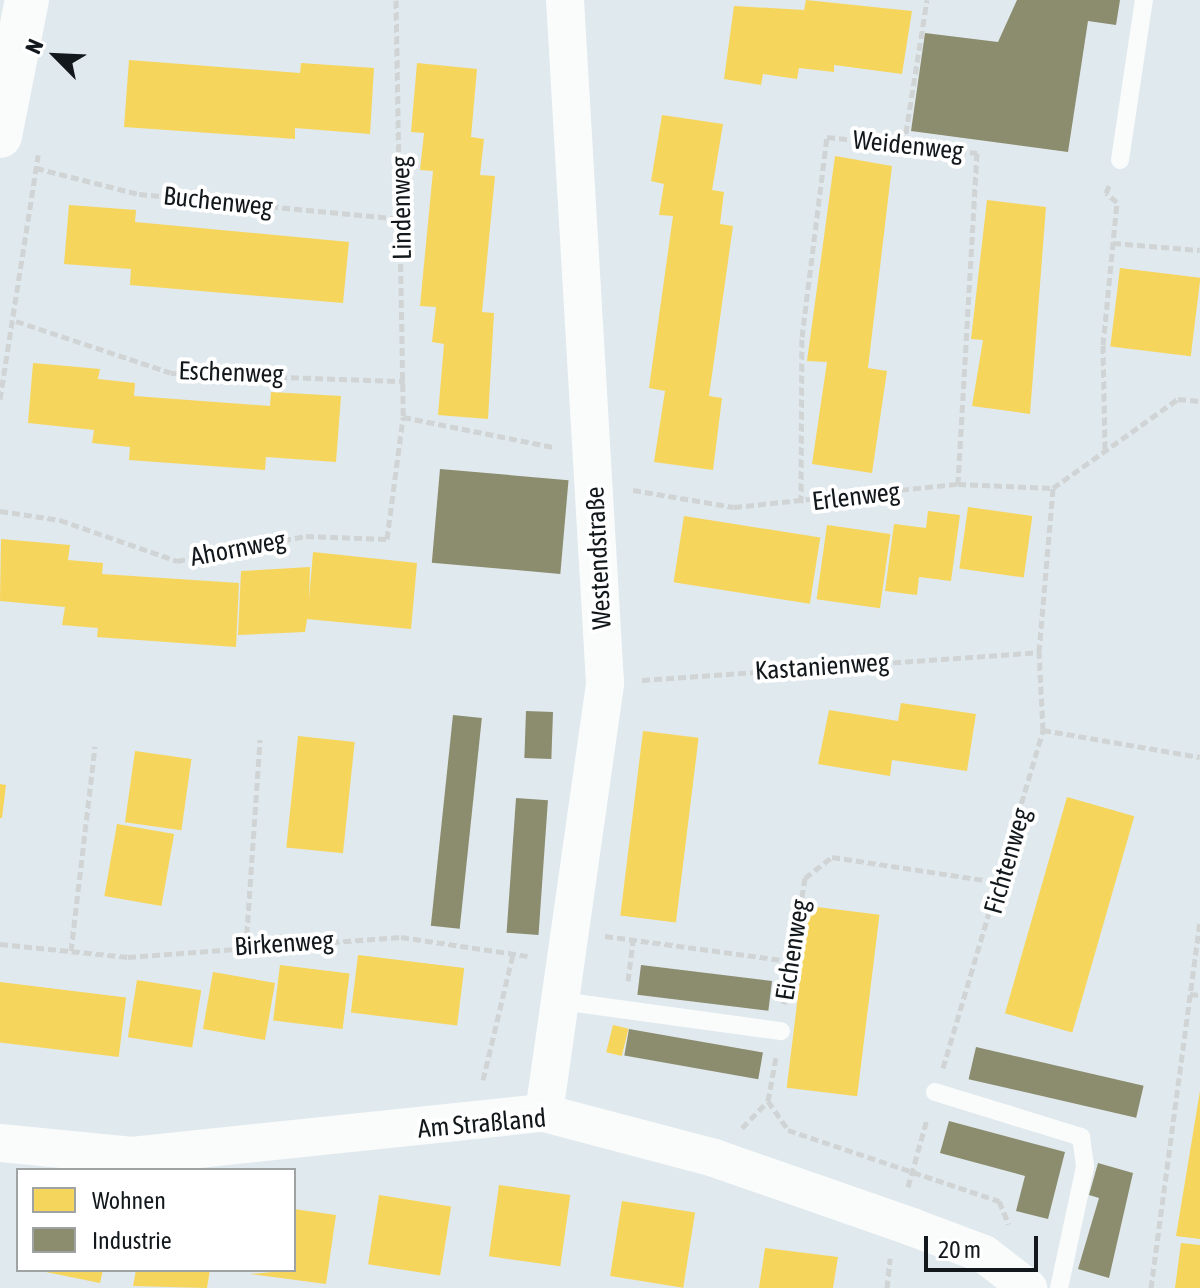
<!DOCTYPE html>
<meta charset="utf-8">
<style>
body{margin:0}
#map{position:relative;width:1200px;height:1288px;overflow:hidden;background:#e0e9ed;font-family:"Asap Condensed",sans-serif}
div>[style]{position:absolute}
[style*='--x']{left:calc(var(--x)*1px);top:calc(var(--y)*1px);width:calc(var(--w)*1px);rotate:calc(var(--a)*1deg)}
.homes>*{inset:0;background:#f6d55c;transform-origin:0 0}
.industry>*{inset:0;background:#8c8c6e;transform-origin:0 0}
.path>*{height:5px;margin-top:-2.5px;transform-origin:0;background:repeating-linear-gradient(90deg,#d1d4d5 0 8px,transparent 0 12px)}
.service>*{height:18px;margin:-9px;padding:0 9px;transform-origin:9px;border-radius:9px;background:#fafcfc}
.minor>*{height:38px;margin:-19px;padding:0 19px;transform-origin:19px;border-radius:19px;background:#fafcfc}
.tertiary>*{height:44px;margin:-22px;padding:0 22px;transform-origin:22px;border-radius:22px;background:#fafcfc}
span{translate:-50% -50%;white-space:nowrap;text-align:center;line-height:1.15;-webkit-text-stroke:8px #fff;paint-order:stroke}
.street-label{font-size:26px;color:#12181b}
.legend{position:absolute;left:16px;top:1168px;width:280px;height:104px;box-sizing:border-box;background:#fff;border:2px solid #a0a3a4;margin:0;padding:10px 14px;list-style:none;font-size:24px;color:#12181b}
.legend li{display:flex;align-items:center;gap:16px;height:40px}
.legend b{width:40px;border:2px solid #a0a3a4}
.north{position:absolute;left:16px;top:16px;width:80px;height:80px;-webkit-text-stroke:6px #fff;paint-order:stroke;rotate:294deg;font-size:22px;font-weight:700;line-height:32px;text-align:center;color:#12181b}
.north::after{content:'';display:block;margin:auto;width:28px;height:36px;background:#12181b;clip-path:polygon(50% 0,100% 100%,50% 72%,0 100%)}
.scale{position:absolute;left:924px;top:1236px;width:114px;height:36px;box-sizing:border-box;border:4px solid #12181b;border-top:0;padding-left:10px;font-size:24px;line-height:28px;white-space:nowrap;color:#12181b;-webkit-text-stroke:6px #fff;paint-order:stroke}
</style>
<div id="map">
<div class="homes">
<i style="clip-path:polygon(806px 0,912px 11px,902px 74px,834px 65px,834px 72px,799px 68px,797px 79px,763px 74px,761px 85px,724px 79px,734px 6px,804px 10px)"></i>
<i style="clip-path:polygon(129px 60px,300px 73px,301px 63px,374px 68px,370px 134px,295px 128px,295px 139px,124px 127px)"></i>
<i style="clip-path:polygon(417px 63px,477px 69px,471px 137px,484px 139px,480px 175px,495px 176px,482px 312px,494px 313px,488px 419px,438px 415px,444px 344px,432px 342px,436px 307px,420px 306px,433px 171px,420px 170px,424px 133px,411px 132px)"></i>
<i style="clip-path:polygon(662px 115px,723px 124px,712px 190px,724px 192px,720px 224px,733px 226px,709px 396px,722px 398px,713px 470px,654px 462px,665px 391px,649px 388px,673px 216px,659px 215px,664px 184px,651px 181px)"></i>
<i style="clip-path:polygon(835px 156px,892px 166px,868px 368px,887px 371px,872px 473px,812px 464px,827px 362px,807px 361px)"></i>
<i style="clip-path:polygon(987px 200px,1046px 207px,1030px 414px,972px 406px,983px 340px,971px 339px)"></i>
<i style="clip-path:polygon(69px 205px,136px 210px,135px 222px,349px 242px,343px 303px,130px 285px,131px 269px,64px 264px)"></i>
<i style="left:1120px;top:268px;width:81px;height:79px;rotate:7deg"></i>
<i style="clip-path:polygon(33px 363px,100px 369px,98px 379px,135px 383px,134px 396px,270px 406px,271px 392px,341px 396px,336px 462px,266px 457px,265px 470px,129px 460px,130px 447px,92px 443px,94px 430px,28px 423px)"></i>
<i style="left:968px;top:507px;width:65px;height:62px;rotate:8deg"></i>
<i style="clip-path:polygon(928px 511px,960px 515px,951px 581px,919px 577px,917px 595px,885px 591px,894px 524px,926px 528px)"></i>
<i style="left:684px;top:516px;width:138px;height:67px;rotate:9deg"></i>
<i style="left:827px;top:525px;width:64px;height:75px;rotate:8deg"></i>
<i style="clip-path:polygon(1px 539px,70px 545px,68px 560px,103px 563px,102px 574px,239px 583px,236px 647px,97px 637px,98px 628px,62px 625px,65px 607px,0 601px)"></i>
<i style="clip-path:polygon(313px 552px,417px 563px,411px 629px,307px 619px,305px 632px,238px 635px,241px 571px,310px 567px,309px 600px)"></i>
<i style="clip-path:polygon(901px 703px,976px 714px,967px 771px,892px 760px,890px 776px,818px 764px,829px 710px,898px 721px)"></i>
<i style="left:643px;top:731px;width:56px;height:186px;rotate:7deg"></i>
<i style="left:298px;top:736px;width:57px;height:112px;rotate:6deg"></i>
<i style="left:135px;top:751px;width:57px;height:72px;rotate:8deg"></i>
<i style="clip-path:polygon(0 784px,6px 785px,2px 818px,0 818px)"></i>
<i style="left:1067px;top:797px;width:70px;height:225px;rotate:16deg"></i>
<i style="left:117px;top:824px;width:58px;height:73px;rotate:10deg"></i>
<i style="left:809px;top:906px;width:71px;height:183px;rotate:7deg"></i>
<i style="left:358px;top:955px;width:107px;height:58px;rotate:7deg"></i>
<i style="left:280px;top:965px;width:70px;height:56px;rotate:7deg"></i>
<i style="left:213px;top:972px;width:63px;height:58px;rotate:10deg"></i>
<i style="left:137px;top:980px;width:65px;height:58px;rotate:9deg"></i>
<i style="left:0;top:982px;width:127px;height:60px;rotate:7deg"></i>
<i style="left:613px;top:1025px;width:16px;height:28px;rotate:14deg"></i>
<i style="clip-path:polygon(1200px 1091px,1200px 1239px,1176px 1236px)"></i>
<i style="left:499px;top:1185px;width:72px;height:72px;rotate:8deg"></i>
<i style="left:379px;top:1195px;width:73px;height:70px;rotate:9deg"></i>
<i style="left:622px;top:1201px;width:74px;height:76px;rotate:9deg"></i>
<i style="clip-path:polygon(294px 1209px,336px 1215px,326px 1284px,250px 1274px,294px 1270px)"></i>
<i style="clip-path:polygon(1181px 1243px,1200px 1245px,1200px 1288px,1175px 1288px)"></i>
<i style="clip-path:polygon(765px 1248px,838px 1257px,833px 1288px,759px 1288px)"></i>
<i style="clip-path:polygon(36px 1270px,103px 1270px,100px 1283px)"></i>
<i style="clip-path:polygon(136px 1270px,210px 1270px,207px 1288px,133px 1286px)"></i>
</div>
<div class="industry">
<i style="clip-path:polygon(1017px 0,1120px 0,1116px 25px,1088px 21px,1068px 152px,911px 131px,925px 33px,998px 42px)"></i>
<i style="left:440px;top:469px;width:129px;height:94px;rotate:5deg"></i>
<i style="left:526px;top:711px;width:27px;height:47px;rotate:2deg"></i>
<i style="left:453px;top:715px;width:29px;height:212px;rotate:6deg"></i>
<i style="left:516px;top:798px;width:32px;height:135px;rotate:4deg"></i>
<i style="left:641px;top:965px;width:132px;height:30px;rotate:7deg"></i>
<i style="left:629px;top:1029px;width:136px;height:27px;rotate:10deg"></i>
<i style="left:976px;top:1047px;width:172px;height:33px;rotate:13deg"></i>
<i style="clip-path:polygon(949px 1121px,1065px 1152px,1048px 1219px,1016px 1211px,1025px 1176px,940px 1153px)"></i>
<i style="clip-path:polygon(1098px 1163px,1133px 1173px,1109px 1278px,1078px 1269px,1099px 1198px,1089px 1195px)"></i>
</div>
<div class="path">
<i style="--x:396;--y:0;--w:417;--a:89"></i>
<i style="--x:403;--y:417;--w:153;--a:11.3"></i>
<i style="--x:904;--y:145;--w:147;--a:-81"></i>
<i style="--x:36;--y:168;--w:106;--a:14.2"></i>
<i style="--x:139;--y:194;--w:265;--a:5.4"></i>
<i style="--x:1113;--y:243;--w:87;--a:4.6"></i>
<i style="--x:16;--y:321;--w:163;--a:18.5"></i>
<i style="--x:171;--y:373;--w:234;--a:2"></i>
<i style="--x:0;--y:399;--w:247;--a:-81.1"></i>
<i style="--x:1105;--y:449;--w:104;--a:-91.1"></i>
<i style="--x:1103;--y:345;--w:144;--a:-84.4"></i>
<i style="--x:1117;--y:202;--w:14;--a:-141"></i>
<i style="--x:1106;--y:193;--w:8;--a:-67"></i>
<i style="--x:633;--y:490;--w:102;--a:9.6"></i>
<i style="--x:734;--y:507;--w:225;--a:-5.9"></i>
<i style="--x:958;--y:484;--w:95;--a:2.4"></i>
<i style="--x:1053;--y:488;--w:153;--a:-35.5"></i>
<i style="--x:1178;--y:399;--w:22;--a:5"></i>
<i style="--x:801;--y:503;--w:166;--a:-89.7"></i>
<i style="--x:802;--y:337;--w:202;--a:-82.9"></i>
<i style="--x:827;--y:137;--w:151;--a:6.1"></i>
<i style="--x:977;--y:153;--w:332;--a:93.3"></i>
<i style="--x:0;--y:511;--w:61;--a:8.5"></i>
<i style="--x:60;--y:520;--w:124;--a:19.3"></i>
<i style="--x:177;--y:561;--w:131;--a:-11"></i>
<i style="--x:306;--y:536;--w:81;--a:2.1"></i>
<i style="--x:387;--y:539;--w:123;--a:-82.5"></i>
<i style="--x:642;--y:680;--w:398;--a:-4"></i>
<i style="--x:1043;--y:730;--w:159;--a:9.8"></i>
<i style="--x:605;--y:936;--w:186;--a:7.7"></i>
<i style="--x:0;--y:944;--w:129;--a:5.8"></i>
<i style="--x:128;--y:957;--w:274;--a:-4.2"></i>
<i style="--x:401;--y:937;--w:128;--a:8.5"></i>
<i style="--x:246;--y:946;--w:207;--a:-86.1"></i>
<i style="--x:71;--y:951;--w:206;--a:-83.3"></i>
<i style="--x:628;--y:981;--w:41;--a:-83"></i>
<i style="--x:1190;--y:994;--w:10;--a:6"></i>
<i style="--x:784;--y:1004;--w:128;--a:-80.5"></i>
<i style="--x:805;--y:878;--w:34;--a:-38"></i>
<i style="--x:832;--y:857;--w:173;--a:8.6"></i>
<i style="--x:943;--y:1068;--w:352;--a:-73.5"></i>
<i style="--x:1043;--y:730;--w:78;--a:-92.9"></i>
<i style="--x:1039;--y:652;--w:165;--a:-85.1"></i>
<i style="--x:483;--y:1080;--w:130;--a:-76.6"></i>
<i style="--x:768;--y:1101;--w:35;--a:55"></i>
<i style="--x:788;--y:1130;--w:223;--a:18.6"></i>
<i style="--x:999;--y:1201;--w:25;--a:67"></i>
<i style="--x:742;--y:1128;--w:37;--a:-46"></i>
<i style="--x:768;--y:1101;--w:45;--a:-79.7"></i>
<i style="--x:908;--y:1187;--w:71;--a:-74.4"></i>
<i style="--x:887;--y:1288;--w:30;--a:-84"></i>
<i style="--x:1151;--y:1288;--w:370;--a:-82.4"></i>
</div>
<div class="service">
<i style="--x:1120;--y:160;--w:162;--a:-81.5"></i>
<i style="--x:561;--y:1001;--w:222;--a:7.8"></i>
<i style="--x:935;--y:1092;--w:153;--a:17.1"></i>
<i style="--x:1081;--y:1137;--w:30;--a:82"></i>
<i style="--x:1085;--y:1167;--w:124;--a:102.1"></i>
</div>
<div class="minor">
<i style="--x:544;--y:1113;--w:434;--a:-81.9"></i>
<i style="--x:605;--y:683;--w:684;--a:-93.35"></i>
<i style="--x:0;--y:1143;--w:133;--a:5.6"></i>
<i style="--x:132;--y:1156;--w:414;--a:-6"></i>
<i style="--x:544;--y:1113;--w:176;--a:14.8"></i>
<i style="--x:714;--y:1158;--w:210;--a:19.2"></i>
<i style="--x:912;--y:1227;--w:77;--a:20.6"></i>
<i style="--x:984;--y:1254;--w:56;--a:37.7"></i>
</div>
<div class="tertiary">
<i style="--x:0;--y:136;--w:139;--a:-78.8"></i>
</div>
<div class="street-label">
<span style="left:908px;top:146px;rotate:6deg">Weidenweg</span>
<span style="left:218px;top:202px;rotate:6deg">Buchenweg</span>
<span style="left:402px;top:208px;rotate:-91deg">Lindenweg</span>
<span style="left:231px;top:373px;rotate:2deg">Eschenweg</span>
<span style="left:856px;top:497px;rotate:-7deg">Erlenweg</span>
<span style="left:238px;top:549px;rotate:-11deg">Ahornweg</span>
<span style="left:599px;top:558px;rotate:-93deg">Westendstraße</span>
<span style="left:822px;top:667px;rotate:-4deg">Kastanienweg</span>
<span style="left:1008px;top:861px;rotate:-74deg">Fichtenweg</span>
<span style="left:284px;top:944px;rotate:-4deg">Birkenweg</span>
<span style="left:793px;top:950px;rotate:-81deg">Eichenweg</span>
<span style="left:482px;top:1124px;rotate:-5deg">Am Straßland</span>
</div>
<ul class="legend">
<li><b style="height:22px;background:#f6d55c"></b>Wohnen</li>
<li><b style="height:22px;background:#8c8c6e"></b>Industrie</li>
</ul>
<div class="north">N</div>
<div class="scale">20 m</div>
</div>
